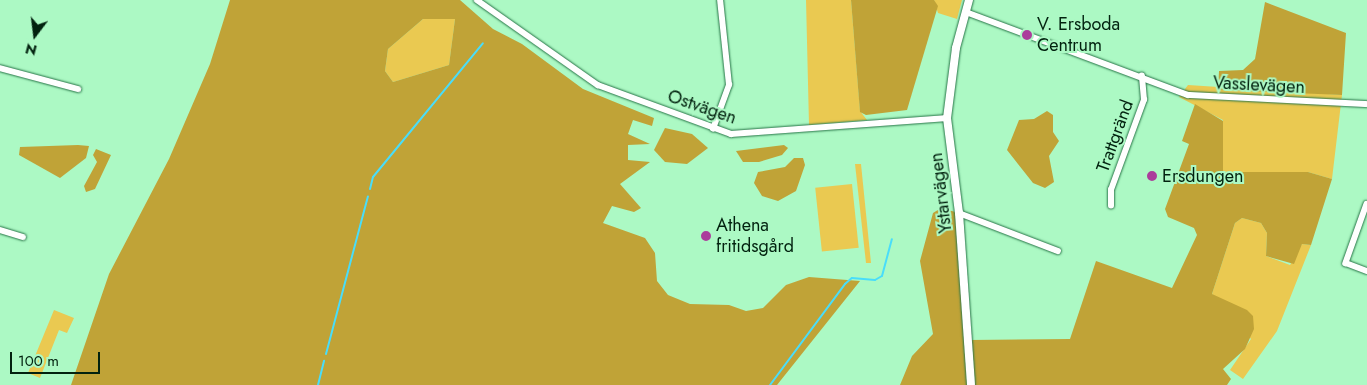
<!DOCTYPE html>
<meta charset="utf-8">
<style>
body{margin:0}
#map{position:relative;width:1367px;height:385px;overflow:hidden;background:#acf9c4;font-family:Jost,sans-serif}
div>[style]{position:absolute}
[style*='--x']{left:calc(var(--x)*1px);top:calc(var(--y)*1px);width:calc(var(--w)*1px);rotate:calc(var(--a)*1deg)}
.green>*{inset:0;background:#eac951;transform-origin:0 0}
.forest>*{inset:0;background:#c0a337}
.stream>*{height:2px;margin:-1px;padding:0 1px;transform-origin:1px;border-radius:1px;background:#49ddfa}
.roads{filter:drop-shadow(0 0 1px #277547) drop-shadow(0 0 1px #277547)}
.street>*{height:5.5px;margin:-2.75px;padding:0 2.75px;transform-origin:2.75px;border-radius:2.75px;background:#fff}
.secondary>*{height:8px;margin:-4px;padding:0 4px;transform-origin:4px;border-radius:4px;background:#fff}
.dots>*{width:14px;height:14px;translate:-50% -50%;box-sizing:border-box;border:2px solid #acf9c4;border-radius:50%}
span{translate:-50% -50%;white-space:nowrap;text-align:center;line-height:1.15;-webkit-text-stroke:4px #acf9c4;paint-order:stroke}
.poi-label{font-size:18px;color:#02220f}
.left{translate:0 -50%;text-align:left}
.street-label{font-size:18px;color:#02220f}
.north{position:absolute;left:10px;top:10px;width:50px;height:50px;-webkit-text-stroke:4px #acf9c4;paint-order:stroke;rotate:195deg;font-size:14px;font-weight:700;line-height:20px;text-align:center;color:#02220f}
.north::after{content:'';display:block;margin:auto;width:18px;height:22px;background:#02220f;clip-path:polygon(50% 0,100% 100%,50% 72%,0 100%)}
.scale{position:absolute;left:10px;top:352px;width:90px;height:22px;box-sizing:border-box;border:2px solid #02220f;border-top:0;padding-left:6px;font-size:15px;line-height:18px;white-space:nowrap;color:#02220f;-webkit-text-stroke:4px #acf9c4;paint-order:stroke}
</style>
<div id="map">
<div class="green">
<i style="clip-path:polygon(806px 0,851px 0,860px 111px,867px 120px,809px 125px)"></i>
<i style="clip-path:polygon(934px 0,962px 0,957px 19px,938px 13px)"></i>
<i style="clip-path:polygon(423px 19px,455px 19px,449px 65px,393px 82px,385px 71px,388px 49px)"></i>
<i style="clip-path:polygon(1188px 85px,1342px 95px,1332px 179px,1308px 172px,1223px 172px,1223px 120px,1179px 97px)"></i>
<i style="clip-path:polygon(855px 164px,861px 164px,871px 263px,866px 263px)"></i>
<i style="left:852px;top:184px;width:64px;height:37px;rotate:84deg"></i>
<i style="clip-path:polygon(1242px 218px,1261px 223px,1267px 233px,1266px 256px,1290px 265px,1302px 244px,1311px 245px,1277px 331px,1243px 379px,1230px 370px,1251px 339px,1212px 294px,1235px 223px)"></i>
<i style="clip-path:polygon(54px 310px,74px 318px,67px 333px,59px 330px,40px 378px,28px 373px)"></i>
</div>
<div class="forest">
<i style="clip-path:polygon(evenodd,230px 0,460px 0,493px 29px,522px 44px,583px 89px,654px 118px,652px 126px,633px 120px,628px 134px,650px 144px,628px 145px,628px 160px,650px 162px,620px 184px,641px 208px,634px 212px,612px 206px,603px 223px,645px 238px,655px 253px,657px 281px,668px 295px,690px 304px,729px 305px,746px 311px,763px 308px,786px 285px,809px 277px,860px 281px,777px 385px,71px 385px,109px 274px,169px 159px,210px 64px,230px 0,423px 19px,455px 19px,449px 65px,393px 82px,385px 71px,388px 49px,423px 19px)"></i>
<i style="clip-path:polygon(851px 0,934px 0,938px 6px,907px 110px,866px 115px,860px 112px)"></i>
<i style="clip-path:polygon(1265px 2px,1346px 33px,1342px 95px,1218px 90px,1219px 71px,1243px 70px,1255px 59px)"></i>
<i style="clip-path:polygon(1195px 104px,1223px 121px,1223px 172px,1308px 172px,1332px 179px,1311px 245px,1302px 244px,1294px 264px,1266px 256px,1267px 233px,1261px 223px,1242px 218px,1235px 223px,1212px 294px,1247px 310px,1253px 316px,1254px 329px,1245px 349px,1223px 369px,1231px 379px,1227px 385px,900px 385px,912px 356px,933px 334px,920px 261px,933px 213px,941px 208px,959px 213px,970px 340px,1070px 339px,1096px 261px,1172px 288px,1197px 235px,1194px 228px,1168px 217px,1165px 209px,1189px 144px,1182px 141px)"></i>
<i style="clip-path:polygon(1047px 111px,1053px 115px,1053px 132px,1059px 141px,1049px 156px,1054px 182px,1045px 188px,1033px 183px,1007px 150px,1019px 120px,1034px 119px)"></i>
<i style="clip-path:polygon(665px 128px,692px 134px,708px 148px,687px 164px,665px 162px,654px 150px)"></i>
<i style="clip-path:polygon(78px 145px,89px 146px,86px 158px,60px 178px,19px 155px,20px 147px)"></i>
<i style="clip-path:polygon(784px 145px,788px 148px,782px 155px,759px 162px,743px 162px,736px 151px)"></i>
<i style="clip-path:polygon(96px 149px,111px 155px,95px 189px,86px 192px,84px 186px,97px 162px,93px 155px)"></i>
<i style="clip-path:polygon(794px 158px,803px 158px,805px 165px,796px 191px,778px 201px,762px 196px,754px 183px,758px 172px,785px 167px)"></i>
</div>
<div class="stream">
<i style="--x:370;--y:189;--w:12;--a:-76"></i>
<i style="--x:373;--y:177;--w:173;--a:-50.6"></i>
<i style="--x:326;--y:354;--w:163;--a:-75.1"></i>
<i style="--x:318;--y:385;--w:25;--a:-76"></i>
<i style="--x:770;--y:385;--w:126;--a:-53.4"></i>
<i style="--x:845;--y:284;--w:9;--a:-41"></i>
<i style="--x:852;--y:278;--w:23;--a:5"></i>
<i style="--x:875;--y:280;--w:8;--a:-30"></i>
<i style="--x:882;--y:276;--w:38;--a:-75"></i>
</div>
<div class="roads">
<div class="street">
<i style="--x:477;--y:0;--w:148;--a:35.1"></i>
<i style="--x:598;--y:85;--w:142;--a:20.2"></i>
<i style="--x:731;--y:134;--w:217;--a:-4.2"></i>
<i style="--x:966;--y:12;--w:237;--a:20.5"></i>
<i style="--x:1188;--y:95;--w:179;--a:2.9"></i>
<i style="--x:0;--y:68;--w:81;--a:15.1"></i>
<i style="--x:713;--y:129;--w:47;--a:-70"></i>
<i style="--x:729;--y:85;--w:85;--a:-96"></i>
<i style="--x:1367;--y:204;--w:63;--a:109.6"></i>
<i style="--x:1346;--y:263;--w:22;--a:21"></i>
<i style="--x:1111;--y:206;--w:16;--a:-90"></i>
<i style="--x:1111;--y:190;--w:96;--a:-69.9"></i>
<i style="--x:1144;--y:100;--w:24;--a:-95"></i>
<i style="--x:959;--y:213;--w:106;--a:21"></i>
<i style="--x:0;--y:230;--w:24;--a:17"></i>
</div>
<div class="secondary">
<i style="--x:969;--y:0;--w:50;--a:105.2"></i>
<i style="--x:956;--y:48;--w:71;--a:97.3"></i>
<i style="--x:947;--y:118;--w:96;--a:82.8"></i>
<i style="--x:959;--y:213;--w:172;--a:86"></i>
</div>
</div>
<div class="dots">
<i style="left:1027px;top:35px;background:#ab3d9b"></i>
<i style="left:1152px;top:176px;background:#ab3d9b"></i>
<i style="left:706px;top:236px;background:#ab3d9b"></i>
</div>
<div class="poi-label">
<span class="left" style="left:1037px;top:35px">V. Ersboda<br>Centrum</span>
<span class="left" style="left:1162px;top:176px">Ersdungen</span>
<span class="left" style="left:716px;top:236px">Athena<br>fritidsgård</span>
</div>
<div class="street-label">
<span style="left:1259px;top:85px;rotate:3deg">Vasslevägen</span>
<span style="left:702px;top:107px;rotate:19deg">Ostvägen</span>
<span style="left:1115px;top:136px;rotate:-70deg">Trattgränd</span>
<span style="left:941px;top:193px;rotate:-97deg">Ystarvägen</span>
</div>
<div class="north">N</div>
<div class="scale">100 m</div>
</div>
